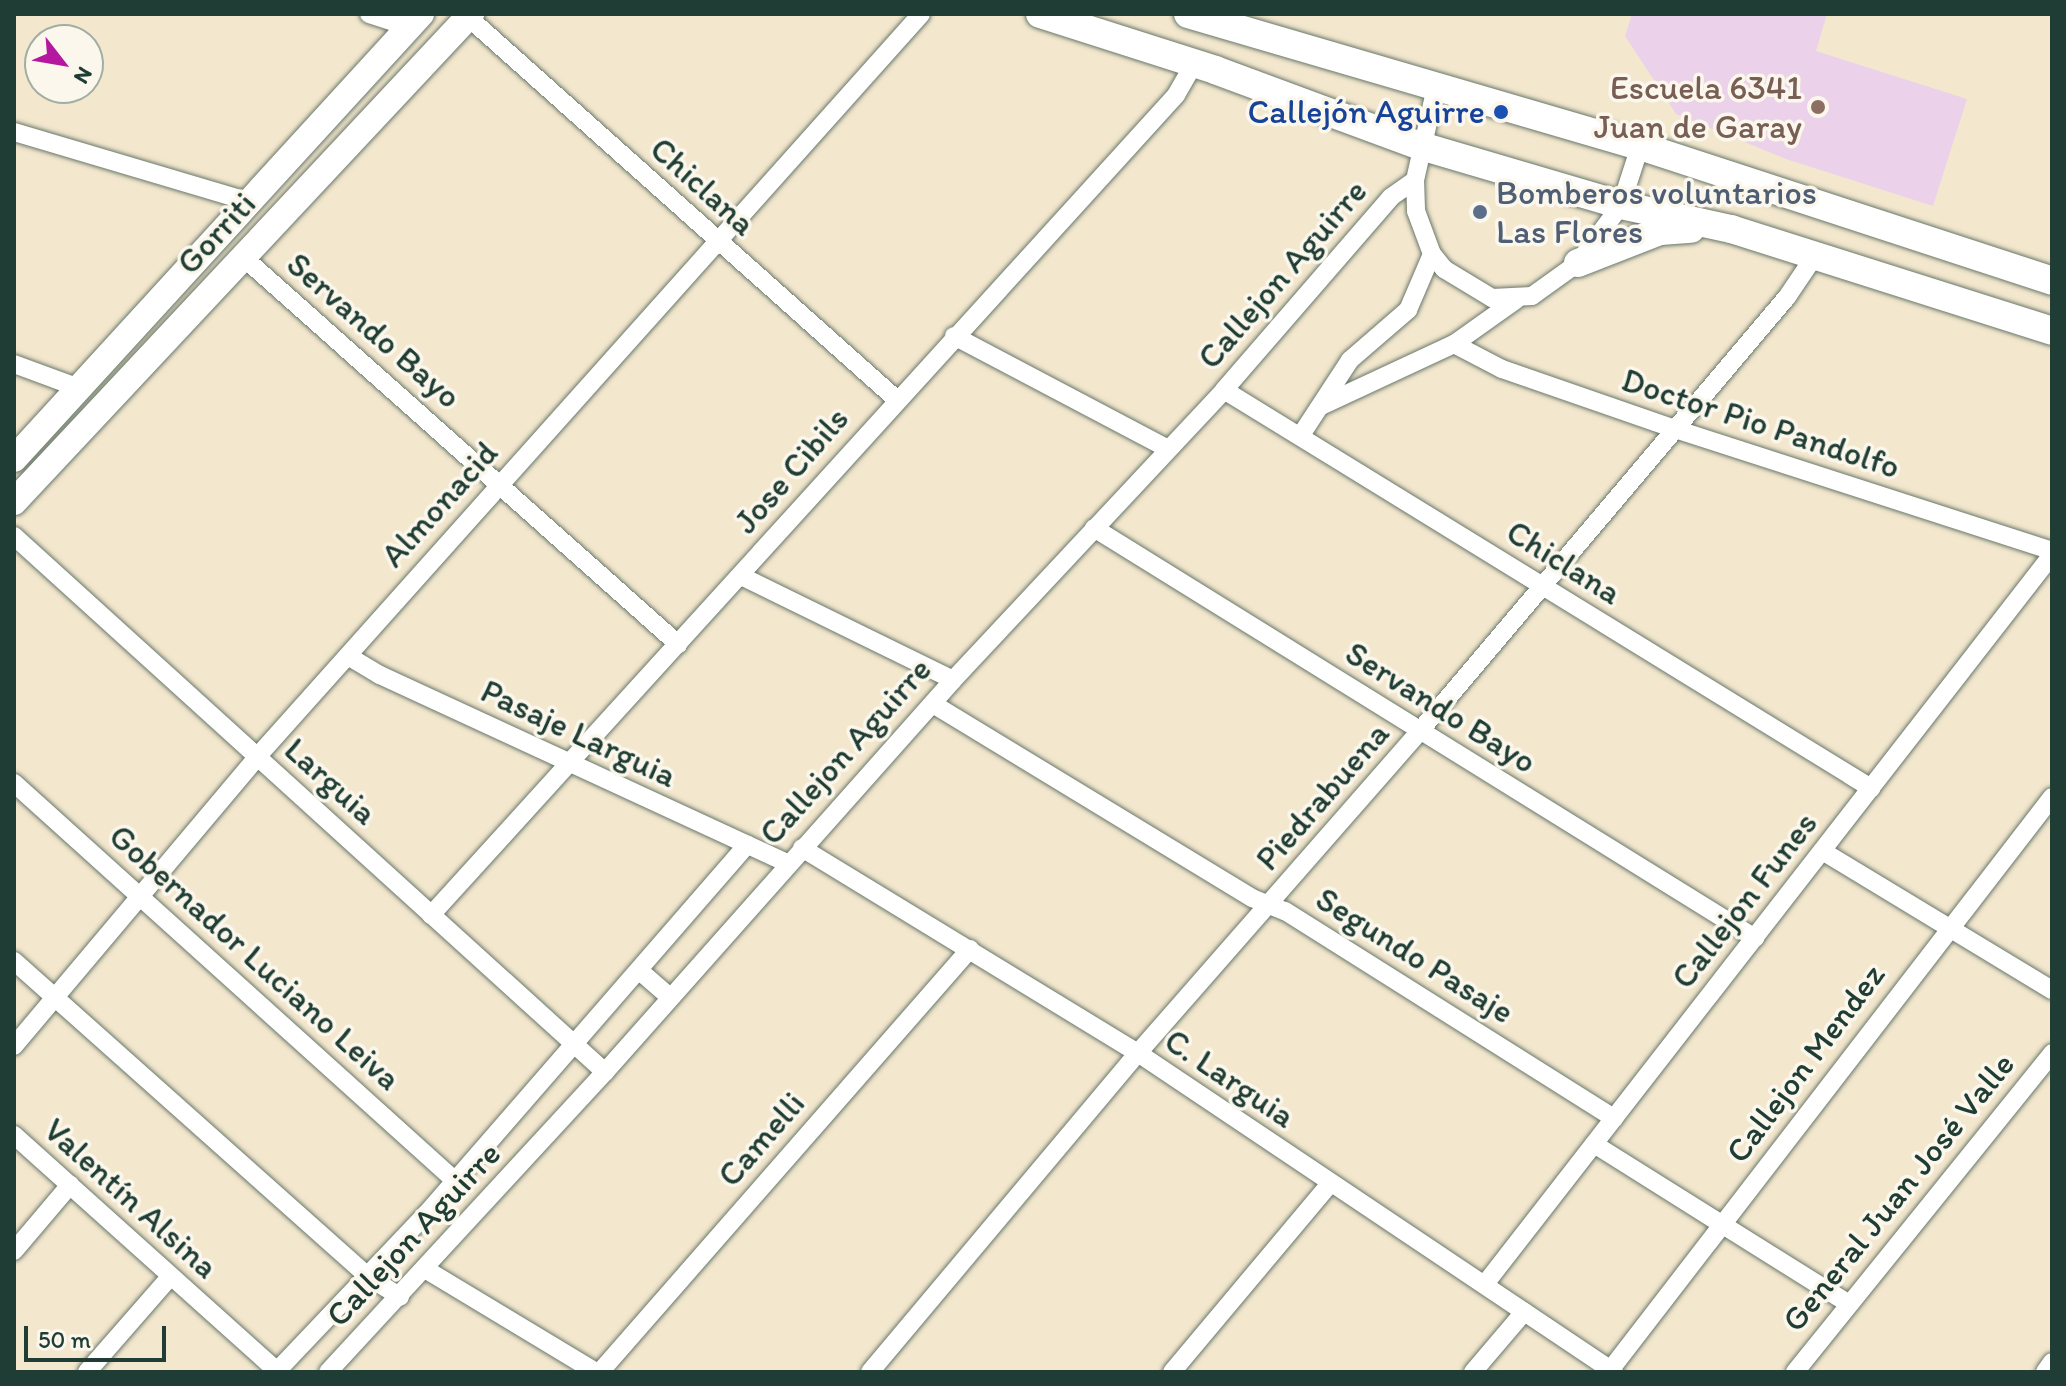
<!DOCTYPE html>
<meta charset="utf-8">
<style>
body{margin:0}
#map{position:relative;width:2066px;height:1386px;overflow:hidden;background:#f3e7ce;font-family:Itim,sans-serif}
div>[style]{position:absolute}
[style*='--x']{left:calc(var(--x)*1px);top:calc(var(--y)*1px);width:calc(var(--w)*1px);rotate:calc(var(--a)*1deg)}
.built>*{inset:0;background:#ecd1ea}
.roads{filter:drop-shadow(0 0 2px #69786a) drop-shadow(0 0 2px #69786a)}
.street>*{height:18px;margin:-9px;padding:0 9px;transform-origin:9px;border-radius:9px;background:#fff}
.secondary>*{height:26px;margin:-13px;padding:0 13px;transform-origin:13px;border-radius:13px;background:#fff}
.primary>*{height:28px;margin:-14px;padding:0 14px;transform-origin:14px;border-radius:14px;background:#fff}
.dots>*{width:22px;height:22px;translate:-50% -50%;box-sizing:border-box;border:4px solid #fbf7ec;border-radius:50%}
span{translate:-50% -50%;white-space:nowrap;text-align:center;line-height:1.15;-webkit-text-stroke:7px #fbf7ec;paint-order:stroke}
.education-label{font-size:34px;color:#785e54}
.right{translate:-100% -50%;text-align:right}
.transit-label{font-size:34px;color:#164399}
.street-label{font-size:34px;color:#1f3d34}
.service-label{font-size:34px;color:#4e5e75}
.left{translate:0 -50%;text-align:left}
.frame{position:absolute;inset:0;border:16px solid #1f3d34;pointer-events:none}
.north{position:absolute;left:24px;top:24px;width:80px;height:80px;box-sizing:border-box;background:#fbf7ec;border:2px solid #a3ada2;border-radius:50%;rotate:121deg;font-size:22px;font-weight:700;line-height:32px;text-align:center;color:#1f3d34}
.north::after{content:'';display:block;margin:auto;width:28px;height:36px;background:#b5179e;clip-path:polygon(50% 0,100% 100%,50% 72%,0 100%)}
.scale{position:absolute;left:24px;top:1326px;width:142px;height:36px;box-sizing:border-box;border:4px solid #1f3d34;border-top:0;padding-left:10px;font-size:24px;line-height:28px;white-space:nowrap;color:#1f3d34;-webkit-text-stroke:6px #fbf7ec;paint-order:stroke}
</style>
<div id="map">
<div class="built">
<i style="clip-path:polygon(1632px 14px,1827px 14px,1816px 51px,1967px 99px,1933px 206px,1786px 159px,1676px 114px,1625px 36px)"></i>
</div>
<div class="roads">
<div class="street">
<i style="--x:369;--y:14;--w:42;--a:18"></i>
<i style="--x:468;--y:17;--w:574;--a:41.75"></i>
<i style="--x:1436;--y:87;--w:95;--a:102.7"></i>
<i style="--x:1415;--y:180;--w:31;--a:88"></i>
<i style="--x:1416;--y:211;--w:46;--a:69.6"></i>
<i style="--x:1432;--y:254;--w:19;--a:51"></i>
<i style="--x:1444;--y:269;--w:56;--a:31.1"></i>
<i style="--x:1492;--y:298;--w:40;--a:-2.9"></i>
<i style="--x:1532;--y:296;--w:57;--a:-35.7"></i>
<i style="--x:1578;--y:263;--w:72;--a:-53.4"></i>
<i style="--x:1621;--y:205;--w:62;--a:-72.1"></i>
<i style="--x:14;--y:132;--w:243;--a:16.5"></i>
<i style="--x:242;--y:256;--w:584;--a:41.67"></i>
<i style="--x:954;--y:336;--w:240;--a:27.8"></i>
<i style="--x:1454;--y:344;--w:54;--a:27.5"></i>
<i style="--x:1502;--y:369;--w:183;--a:19.1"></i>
<i style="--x:1675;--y:429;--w:396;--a:17.9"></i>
<i style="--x:14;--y:364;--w:69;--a:20.3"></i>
<i style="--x:1224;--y:390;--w:760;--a:31.6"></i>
<i style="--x:1323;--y:405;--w:145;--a:-25"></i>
<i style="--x:1454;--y:344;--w:76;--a:-35.4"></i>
<i style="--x:1301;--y:435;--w:90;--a:-56.8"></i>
<i style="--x:1350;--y:360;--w:77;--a:-40.8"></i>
<i style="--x:1408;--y:310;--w:61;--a:-66.8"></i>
<i style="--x:1094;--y:528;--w:778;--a:31.81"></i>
<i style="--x:14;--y:536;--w:798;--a:42.21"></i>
<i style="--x:741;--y:576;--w:236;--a:26.1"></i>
<i style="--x:348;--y:656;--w:37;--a:31"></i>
<i style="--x:380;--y:675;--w:448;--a:24.8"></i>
<i style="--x:933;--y:704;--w:373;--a:31.3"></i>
<i style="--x:1252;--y:898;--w:35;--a:22"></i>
<i style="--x:1285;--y:911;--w:389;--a:32.2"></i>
<i style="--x:14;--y:783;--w:590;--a:42.04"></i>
<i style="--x:802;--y:848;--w:394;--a:31.4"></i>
<i style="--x:1138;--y:1053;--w:573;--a:33.83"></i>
<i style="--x:1824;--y:852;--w:267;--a:31.2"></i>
<i style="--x:431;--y:915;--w:1108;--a:-47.74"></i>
<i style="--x:1176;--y:95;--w:36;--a:-60"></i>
<i style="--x:14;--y:961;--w:473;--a:41.7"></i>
<i style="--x:367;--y:1276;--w:39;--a:32"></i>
<i style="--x:641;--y:972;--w:38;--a:41"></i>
<i style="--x:14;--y:1046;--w:378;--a:-49.9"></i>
<i style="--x:257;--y:757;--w:996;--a:-48.21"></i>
<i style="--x:14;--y:1135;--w:353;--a:41.9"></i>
<i style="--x:1594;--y:1144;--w:301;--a:32.1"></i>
<i style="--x:14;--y:1251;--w:87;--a:-49.7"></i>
<i style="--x:425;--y:1269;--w:200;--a:31.1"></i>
<i style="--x:1485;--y:1284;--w:924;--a:-52.13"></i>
<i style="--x:1611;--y:1369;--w:722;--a:-52.37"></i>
<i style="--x:87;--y:1372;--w:126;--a:-48.9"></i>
<i style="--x:276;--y:1372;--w:219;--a:-46.5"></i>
<i style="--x:427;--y:1213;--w:488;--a:-49"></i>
<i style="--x:328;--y:1372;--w:408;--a:-47.3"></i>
<i style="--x:605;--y:1072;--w:524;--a:-48.4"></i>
<i style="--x:953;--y:680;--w:397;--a:-46.9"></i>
<i style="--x:1224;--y:390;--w:255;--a:-49.1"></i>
<i style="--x:1391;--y:197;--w:29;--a:-35"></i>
<i style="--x:600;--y:1372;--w:562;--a:-48.82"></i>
<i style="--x:870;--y:1372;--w:417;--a:-50"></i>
<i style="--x:1138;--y:1053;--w:427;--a:-48.8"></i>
<i style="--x:1419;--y:732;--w:570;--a:-49.77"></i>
<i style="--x:1787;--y:297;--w:48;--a:-56"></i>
<i style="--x:1172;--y:1372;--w:244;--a:-50"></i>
<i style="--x:1473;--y:1372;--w:79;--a:-49.6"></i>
<i style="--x:1795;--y:1372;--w:410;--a:-51.1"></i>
<i style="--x:2045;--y:1372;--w:12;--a:-55"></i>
</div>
<div class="secondary">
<i style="--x:14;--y:459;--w:603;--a:-47.55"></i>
<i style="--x:14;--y:502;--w:669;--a:-46.88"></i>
</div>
<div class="primary">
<i style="--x:1040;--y:14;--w:184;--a:17.7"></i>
<i style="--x:1215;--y:70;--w:220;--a:20.3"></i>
<i style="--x:1421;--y:146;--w:209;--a:16.4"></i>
<i style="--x:1621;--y:205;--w:113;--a:12.3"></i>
<i style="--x:1731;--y:229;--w:337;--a:17.6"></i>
<i style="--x:1188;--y:14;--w:471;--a:16.3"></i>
<i style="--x:1640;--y:146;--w:434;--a:18.1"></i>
<i style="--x:1578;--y:263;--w:88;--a:-21.3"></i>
<i style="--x:1660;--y:231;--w:31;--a:-4"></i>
</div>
</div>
<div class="dots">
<i style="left:1818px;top:107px;background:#8d6e63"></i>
<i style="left:1501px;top:112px;background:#1a4fb4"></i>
<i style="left:1480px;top:212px;background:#5c6f8a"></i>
</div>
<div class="education-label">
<span class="right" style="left:1802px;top:107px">Escuela 6341<br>Juan de Garay</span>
</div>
<div class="transit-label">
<span class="right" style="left:1485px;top:112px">Callejón Aguirre</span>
</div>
<div class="street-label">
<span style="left:703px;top:186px;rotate:42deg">Chiclana</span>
<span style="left:216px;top:233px;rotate:-47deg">Gorriti</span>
<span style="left:1282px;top:274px;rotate:-49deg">Callejon Aguirre</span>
<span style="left:374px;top:330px;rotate:41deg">Servando Bayo</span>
<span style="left:1761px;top:423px;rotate:18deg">Doctor Pio Pandolfo</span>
<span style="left:791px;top:470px;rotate:-49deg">Jose Cibils</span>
<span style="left:439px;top:504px;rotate:-48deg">Almonacid</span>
<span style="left:1564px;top:562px;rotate:32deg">Chiclana</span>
<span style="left:1441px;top:707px;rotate:32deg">Servando Bayo</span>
<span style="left:579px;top:733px;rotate:25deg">Pasaje Larguia</span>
<span style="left:845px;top:751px;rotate:-48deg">Callejon Aguirre</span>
<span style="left:331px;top:781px;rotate:42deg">Larguia</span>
<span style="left:1322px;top:796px;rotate:-49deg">Piedrabuena</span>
<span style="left:1744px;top:900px;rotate:-52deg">Callejon Funes</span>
<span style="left:1415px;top:955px;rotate:32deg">Segundo Pasaje</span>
<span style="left:255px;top:957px;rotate:42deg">Gobernador Luciano Leiva</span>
<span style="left:1805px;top:1063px;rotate:-53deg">Callejon Mendez</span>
<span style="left:1230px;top:1078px;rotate:34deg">C. Larguia</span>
<span style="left:761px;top:1139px;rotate:-49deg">Camelli</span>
<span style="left:1898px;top:1192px;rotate:-51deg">General Juan José Valle</span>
<span style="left:131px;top:1198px;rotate:42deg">Valentín Alsina</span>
<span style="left:413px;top:1234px;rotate:-47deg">Callejon Aguirre</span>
</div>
<div class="service-label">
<span class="left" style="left:1496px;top:212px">Bomberos voluntarios<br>Las Flores</span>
</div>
<div class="frame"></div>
<div class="north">N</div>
<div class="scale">50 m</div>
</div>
